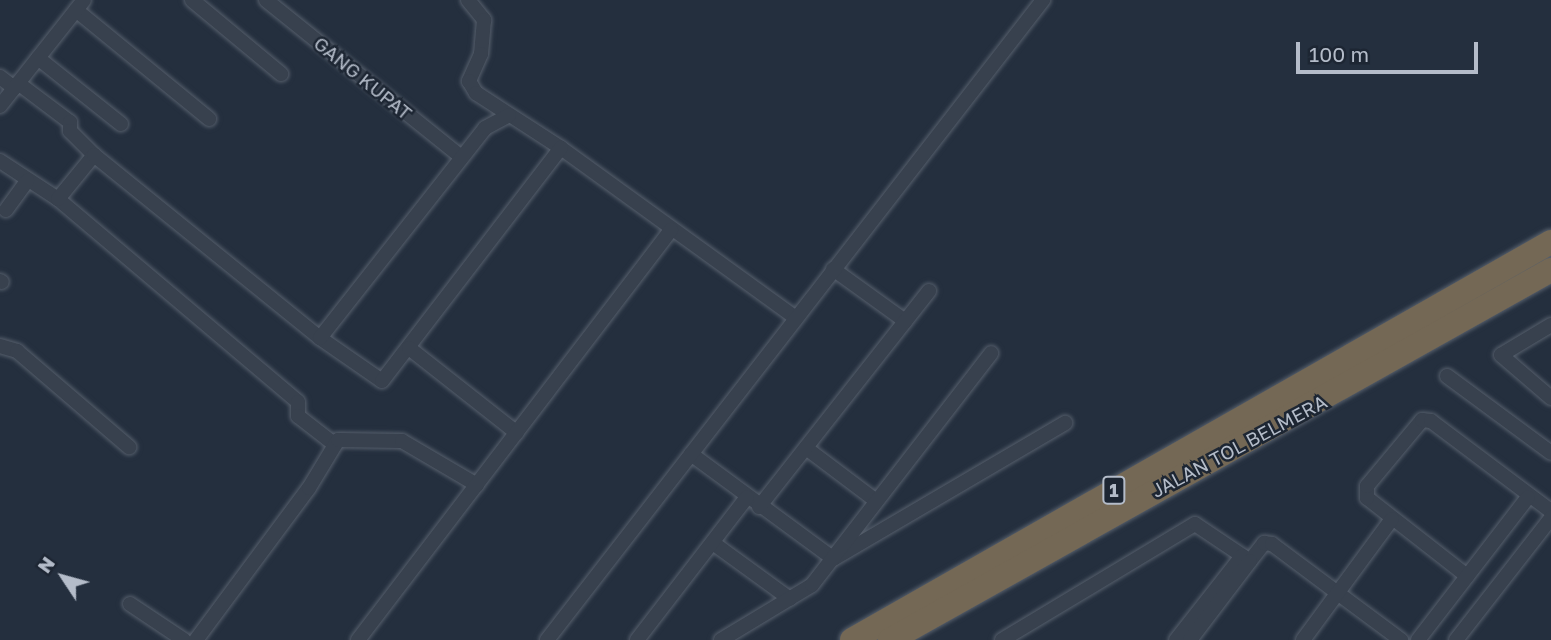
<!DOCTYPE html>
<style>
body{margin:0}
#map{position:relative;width:1551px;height:640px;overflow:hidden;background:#242f3e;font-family:"Golos Text",sans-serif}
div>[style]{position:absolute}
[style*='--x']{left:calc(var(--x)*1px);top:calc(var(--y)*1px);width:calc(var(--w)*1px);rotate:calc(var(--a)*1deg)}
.roads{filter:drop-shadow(0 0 2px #565f6c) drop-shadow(0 0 2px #565f6c)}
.street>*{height:14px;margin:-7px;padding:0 7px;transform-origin:7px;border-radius:7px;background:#38414e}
.highway>*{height:24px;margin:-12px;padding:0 12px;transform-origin:12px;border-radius:12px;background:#746855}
span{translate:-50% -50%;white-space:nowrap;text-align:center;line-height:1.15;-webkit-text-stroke:5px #1d2633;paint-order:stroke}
.shield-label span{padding:2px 5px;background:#1d2633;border:2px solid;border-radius:5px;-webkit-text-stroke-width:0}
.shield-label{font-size:18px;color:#b4bcc9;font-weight:700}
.street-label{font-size:19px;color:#b4bcc9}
.north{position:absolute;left:28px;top:542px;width:70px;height:70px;-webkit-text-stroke:5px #1d2633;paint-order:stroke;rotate:306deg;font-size:19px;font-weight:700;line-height:28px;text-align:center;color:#b4bcc9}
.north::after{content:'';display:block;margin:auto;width:24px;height:32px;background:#b4bcc9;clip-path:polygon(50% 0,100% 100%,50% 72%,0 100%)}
.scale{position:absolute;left:1296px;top:42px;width:182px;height:32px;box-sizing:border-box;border:4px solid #b4bcc9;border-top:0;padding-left:9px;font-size:21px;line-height:24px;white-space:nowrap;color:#b4bcc9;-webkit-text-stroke:5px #1d2633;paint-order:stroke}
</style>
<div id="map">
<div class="roads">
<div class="street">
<i style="--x:192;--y:0;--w:116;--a:39.7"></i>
<i style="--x:266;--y:0;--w:250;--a:38.8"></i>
<i style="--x:468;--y:0;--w:26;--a:51"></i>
<i style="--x:484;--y:20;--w:34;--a:95"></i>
<i style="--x:481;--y:54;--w:30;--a:114"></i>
<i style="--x:469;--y:81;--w:14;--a:60"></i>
<i style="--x:476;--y:93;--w:101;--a:32.9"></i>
<i style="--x:561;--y:148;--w:290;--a:35.9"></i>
<i style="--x:76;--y:10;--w:172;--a:39.3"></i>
<i style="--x:38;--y:58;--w:106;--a:38.5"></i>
<i style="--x:0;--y:77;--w:18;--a:38"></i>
<i style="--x:18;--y:83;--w:65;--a:36.9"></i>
<i style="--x:70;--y:122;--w:9;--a:90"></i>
<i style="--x:70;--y:131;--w:34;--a:45"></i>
<i style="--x:0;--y:106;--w:135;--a:-51.6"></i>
<i style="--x:0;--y:161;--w:69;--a:33.2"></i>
<i style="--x:58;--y:199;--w:314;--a:40.2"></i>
<i style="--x:298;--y:402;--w:14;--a:90"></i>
<i style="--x:298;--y:416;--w:46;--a:37.9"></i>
<i style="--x:58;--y:199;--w:57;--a:-50.7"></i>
<i style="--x:94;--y:155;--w:291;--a:39"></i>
<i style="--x:320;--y:338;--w:75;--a:34.7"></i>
<i style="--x:382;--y:381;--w:294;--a:-52.5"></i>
<i style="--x:6;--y:210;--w:36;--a:-54"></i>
<i style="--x:833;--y:269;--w:89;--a:35.8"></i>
<i style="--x:0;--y:281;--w:2;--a:27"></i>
<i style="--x:1551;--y:325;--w:58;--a:149"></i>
<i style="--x:1501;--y:355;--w:66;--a:40.7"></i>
<i style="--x:320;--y:338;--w:267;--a:-51.8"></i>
<i style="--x:485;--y:128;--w:27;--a:-28"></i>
<i style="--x:0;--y:346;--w:18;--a:16"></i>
<i style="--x:17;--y:351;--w:148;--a:40.6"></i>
<i style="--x:409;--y:348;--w:137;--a:38.2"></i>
<i style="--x:1447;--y:376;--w:129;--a:36.5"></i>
<i style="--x:806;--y:448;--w:86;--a:37"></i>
<i style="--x:691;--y:454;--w:177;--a:36.3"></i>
<i style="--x:759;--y:507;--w:275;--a:-51.8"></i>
<i style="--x:713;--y:543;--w:95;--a:36"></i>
<i style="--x:835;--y:558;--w:267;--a:-30.4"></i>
<i style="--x:1467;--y:576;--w:127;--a:-142"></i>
<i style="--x:1367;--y:498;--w:12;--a:-90"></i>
<i style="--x:1367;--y:486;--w:86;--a:-50.2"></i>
<i style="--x:1422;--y:420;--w:9;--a:6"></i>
<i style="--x:1431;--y:421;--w:150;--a:36.9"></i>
<i style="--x:130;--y:604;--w:65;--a:33.7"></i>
<i style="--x:196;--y:640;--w:189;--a:-53.4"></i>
<i style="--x:309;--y:488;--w:56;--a:-58.9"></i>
<i style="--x:338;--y:440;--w:64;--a:0.9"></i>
<i style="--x:402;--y:441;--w:87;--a:30.4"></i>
<i style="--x:358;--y:640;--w:516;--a:-52.64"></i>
<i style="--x:547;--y:640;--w:810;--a:-52.22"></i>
<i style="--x:637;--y:640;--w:180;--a:-52.4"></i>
<i style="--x:721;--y:640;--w:106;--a:-31.1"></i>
<i style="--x:812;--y:585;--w:293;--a:-52.3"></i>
<i style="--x:1002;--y:640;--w:225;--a:-31"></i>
<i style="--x:1195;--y:524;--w:66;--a:33.9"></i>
<i style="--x:1250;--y:561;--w:23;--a:-52"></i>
<i style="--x:1264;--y:543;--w:8;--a:7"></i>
<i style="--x:1272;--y:544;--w:161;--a:36.7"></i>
<i style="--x:1176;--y:640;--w:107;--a:-51.8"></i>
<i style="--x:1190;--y:640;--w:99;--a:-52.8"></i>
<i style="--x:1303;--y:640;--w:150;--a:-53.7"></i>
<i style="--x:1418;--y:640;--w:180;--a:-52.4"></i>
<i style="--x:1456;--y:640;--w:155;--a:-52.1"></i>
</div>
<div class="highway">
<i style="--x:852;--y:640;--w:804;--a:-29.66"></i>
<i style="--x:890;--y:640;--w:758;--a:-29.24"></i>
</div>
</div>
<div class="shield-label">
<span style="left:1114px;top:490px">1</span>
</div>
<div class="street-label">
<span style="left:363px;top:78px;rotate:39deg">GANG KUPAT</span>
<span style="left:1239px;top:446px;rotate:-28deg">JALAN TOL BELMERA</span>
</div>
<div class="north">N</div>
<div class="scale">100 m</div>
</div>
